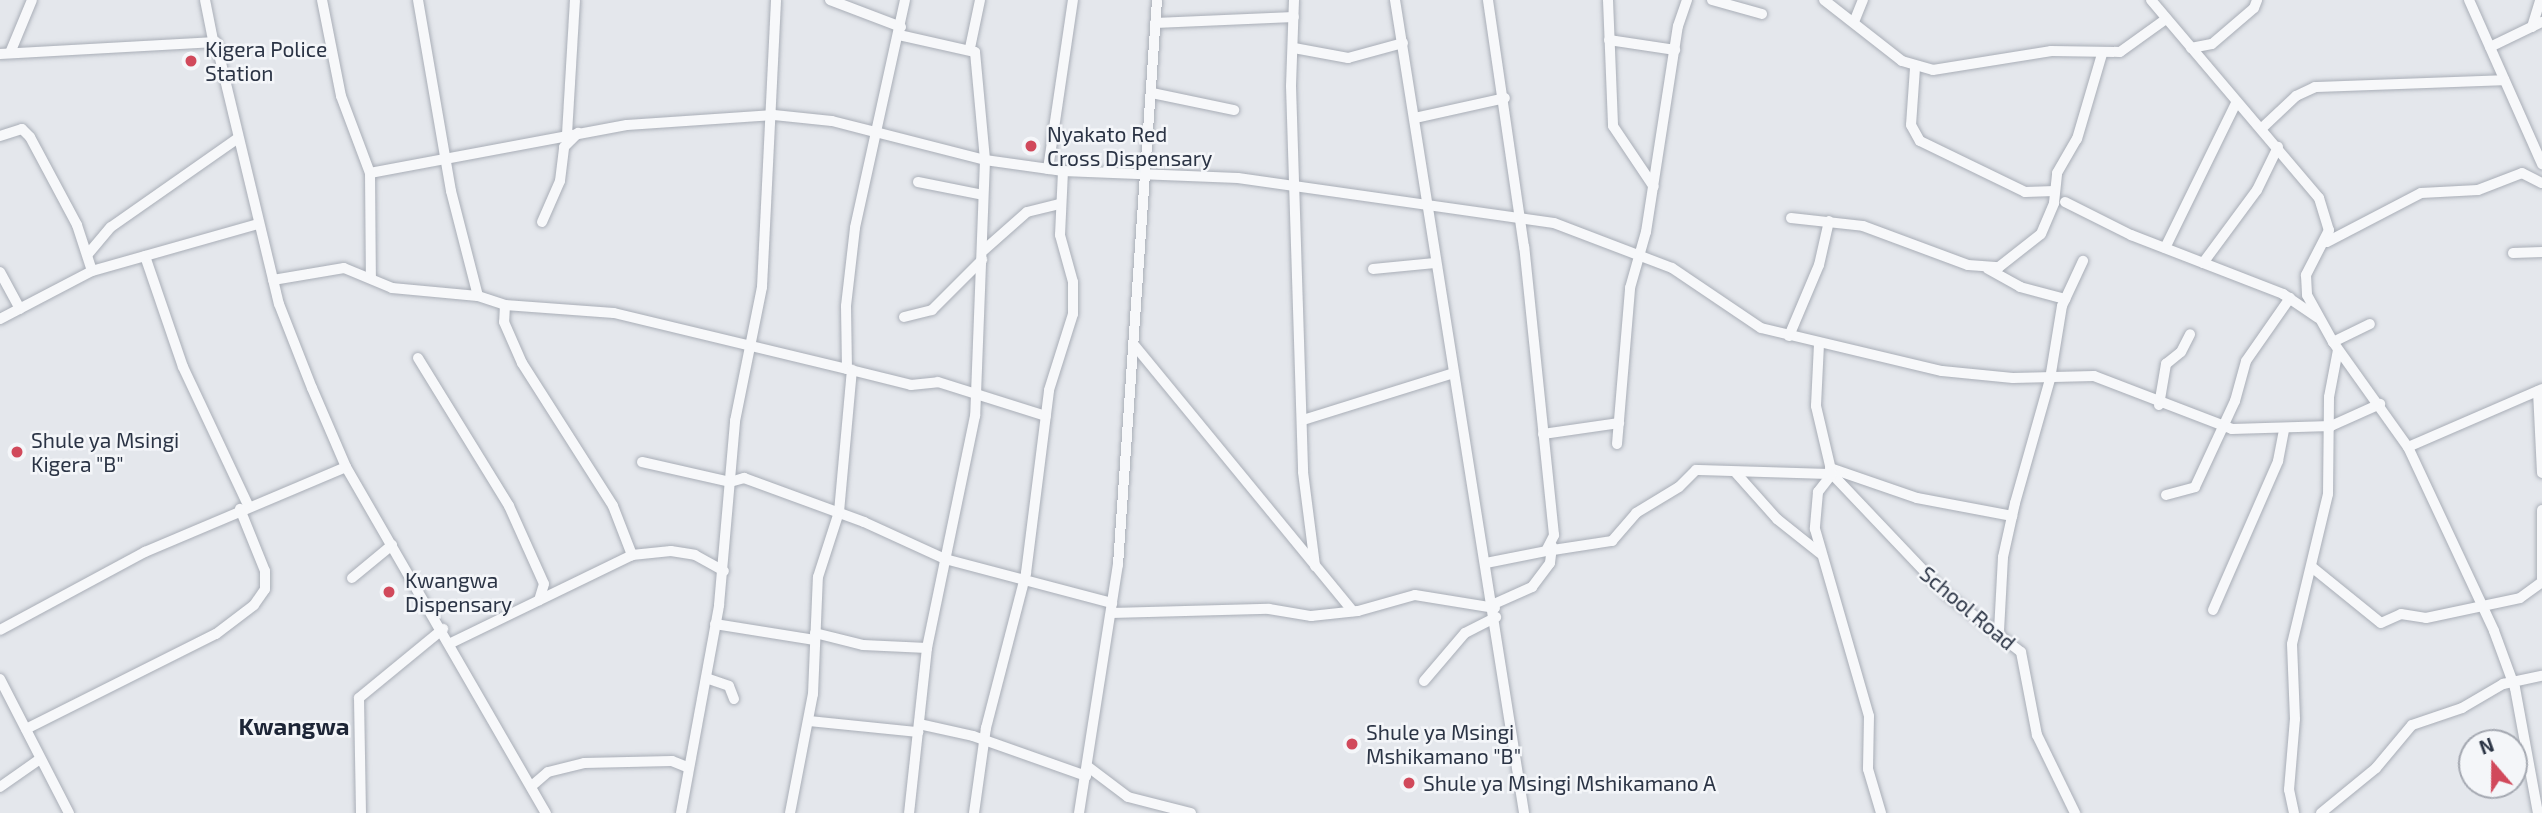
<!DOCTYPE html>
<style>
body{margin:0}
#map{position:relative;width:2542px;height:813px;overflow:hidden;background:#e4e7ec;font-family:"Exo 2",sans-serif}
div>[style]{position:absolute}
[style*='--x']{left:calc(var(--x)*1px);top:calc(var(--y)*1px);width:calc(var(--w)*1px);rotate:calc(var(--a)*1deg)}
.roads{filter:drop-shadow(0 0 2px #a9aeb7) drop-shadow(0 0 2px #a9aeb7)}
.minor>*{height:10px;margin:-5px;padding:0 5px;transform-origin:5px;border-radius:5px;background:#f7f8fa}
.dots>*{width:19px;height:19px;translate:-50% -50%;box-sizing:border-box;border:4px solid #f4f6f9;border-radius:50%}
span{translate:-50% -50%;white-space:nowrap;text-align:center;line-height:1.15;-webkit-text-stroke:5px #f4f6f9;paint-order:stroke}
.poi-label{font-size:21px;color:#2b3445}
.left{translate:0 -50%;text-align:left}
.street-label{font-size:21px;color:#2b3445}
.quarter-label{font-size:24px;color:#1d2536;font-weight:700}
.north{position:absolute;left:2458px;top:729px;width:70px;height:70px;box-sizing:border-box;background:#f4f6f9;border:2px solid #a4a8b1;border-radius:50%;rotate:340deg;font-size:19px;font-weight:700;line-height:28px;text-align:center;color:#2b3445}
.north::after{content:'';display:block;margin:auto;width:24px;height:32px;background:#d1495b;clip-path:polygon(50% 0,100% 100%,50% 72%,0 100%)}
</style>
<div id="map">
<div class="roads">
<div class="minor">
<i style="--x:205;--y:0;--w:41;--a:78.7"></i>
<i style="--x:322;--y:0;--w:98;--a:78.8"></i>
<i style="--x:341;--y:96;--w:82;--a:69.4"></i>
<i style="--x:370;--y:173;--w:105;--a:89.5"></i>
<i style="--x:418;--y:0;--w:194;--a:80.2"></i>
<i style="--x:451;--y:191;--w:108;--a:75.6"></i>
<i style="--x:830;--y:0;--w:76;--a:20.8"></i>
<i style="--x:905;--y:0;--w:233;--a:102.4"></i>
<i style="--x:855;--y:228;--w:79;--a:96.6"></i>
<i style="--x:846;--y:306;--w:63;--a:89.1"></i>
<i style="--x:847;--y:369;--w:66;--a:14"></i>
<i style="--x:911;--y:385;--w:27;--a:-6"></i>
<i style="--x:938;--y:382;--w:113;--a:17.5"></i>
<i style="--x:1294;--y:0;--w:86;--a:92"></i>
<i style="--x:1291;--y:86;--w:386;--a:88.2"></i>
<i style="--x:1303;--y:472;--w:95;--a:82.7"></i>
<i style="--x:1395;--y:0;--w:823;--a:80.98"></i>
<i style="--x:1608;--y:0;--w:126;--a:87.7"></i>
<i style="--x:1613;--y:126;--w:73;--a:56.1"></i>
<i style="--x:1712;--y:0;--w:52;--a:15.6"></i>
<i style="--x:1824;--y:0;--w:99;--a:38"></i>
<i style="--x:1902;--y:61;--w:32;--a:16"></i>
<i style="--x:1933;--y:70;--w:120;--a:-9.1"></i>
<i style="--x:2051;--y:51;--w:69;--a:0.8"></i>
<i style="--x:2120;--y:52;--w:57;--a:-35.7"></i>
<i style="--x:2151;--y:0;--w:260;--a:49.7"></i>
<i style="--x:2319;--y:198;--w:34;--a:73"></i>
<i style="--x:2329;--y:230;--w:51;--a:117.1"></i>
<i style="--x:2306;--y:275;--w:20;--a:87"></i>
<i style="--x:2307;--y:295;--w:54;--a:61"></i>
<i style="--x:2333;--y:342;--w:129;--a:54.5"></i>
<i style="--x:2408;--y:447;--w:203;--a:64.9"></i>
<i style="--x:2494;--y:631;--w:61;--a:69.8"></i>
<i style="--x:2515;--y:688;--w:127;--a:79.6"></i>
<i style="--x:2469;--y:0;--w:180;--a:66"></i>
<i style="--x:1854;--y:22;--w:24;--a:-68"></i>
<i style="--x:1155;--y:23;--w:139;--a:-2.5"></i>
<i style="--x:2532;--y:27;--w:28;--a:-73"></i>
<i style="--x:899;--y:35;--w:78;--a:12.6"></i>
<i style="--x:975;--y:52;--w:108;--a:84.7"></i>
<i style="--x:985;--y:160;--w:256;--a:92.2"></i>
<i style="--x:975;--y:416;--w:237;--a:101.7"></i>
<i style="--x:927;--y:648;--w:166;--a:96.2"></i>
<i style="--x:1609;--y:40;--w:67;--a:8.6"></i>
<i style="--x:2490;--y:47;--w:58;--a:-25.7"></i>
<i style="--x:970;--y:48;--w:49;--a:-78.2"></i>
<i style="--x:1294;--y:48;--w:55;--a:10.5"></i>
<i style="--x:1348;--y:58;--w:57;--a:-15.3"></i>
<i style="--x:2191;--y:48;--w:21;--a:-11"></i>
<i style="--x:2212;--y:44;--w:55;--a:-40.6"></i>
<i style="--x:2254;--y:8;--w:9;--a:-69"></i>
<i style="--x:10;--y:53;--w:57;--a:-67.5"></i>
<i style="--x:0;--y:54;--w:216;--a:-3.2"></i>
<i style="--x:216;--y:42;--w:269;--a:76.5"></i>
<i style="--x:279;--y:304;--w:90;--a:68.6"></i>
<i style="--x:312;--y:388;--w:86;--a:66.7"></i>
<i style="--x:346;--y:467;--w:400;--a:60"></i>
<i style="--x:1915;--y:68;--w:57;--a:94"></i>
<i style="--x:1911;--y:125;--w:18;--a:61"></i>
<i style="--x:1920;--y:141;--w:117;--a:25.9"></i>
<i style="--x:2025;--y:192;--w:30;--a:-2"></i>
<i style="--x:1152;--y:93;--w:84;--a:11.7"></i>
<i style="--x:1415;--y:118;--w:92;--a:-12.5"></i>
<i style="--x:2261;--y:129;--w:48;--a:-43.3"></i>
<i style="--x:2296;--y:96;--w:21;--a:-25"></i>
<i style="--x:2315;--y:87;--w:189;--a:-2.1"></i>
<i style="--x:567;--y:134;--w:134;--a:-86.6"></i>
<i style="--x:0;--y:136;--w:23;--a:-18"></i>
<i style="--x:22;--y:129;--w:11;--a:45"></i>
<i style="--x:30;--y:137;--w:100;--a:61.9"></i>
<i style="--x:77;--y:225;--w:48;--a:71.9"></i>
<i style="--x:1048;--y:169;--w:171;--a:-81.6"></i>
<i style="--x:370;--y:173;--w:261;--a:-10.6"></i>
<i style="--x:627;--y:125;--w:147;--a:-3.9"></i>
<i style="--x:774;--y:115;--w:58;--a:5.9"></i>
<i style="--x:832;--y:121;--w:158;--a:14.3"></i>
<i style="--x:985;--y:160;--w:79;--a:8"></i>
<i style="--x:1063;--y:171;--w:175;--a:2.3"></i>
<i style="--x:1238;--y:178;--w:319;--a:8.1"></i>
<i style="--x:1554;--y:223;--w:126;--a:20.9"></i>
<i style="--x:1672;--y:268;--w:107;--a:34"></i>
<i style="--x:1761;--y:328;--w:186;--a:13.4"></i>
<i style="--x:1942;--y:371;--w:71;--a:5.6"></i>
<i style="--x:2013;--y:378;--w:81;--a:-1.4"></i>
<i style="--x:2094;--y:376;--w:148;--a:21"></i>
<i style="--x:2232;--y:429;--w:99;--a:-1.7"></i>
<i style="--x:2331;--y:426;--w:54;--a:-24.2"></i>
<i style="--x:918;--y:182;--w:66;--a:11.3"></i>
<i style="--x:2065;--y:202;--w:74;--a:26.6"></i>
<i style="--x:2131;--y:235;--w:163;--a:21.2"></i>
<i style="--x:2283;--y:294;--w:42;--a:34.4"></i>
<i style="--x:1791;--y:218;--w:72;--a:6.3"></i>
<i style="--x:1863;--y:226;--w:112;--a:20.4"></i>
<i style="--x:1968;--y:265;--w:31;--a:4"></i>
<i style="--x:1999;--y:267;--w:53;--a:-38.2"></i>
<i style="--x:2041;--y:234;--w:34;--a:-67"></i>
<i style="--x:2054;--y:203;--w:30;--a:-84"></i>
<i style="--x:2057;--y:173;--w:39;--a:-60"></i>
<i style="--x:2077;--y:139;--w:89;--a:-73.6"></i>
<i style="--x:542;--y:222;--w:45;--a:-66.3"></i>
<i style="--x:560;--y:181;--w:34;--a:-83"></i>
<i style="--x:564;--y:147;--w:20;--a:-45"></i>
<i style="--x:2327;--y:242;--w:106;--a:-27.5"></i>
<i style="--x:2421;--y:193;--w:57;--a:-3"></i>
<i style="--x:2478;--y:190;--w:47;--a:-21.1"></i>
<i style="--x:2522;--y:173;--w:22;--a:27"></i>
<i style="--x:2165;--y:248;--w:161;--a:-63.9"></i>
<i style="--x:984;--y:250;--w:57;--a:-41.5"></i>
<i style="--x:1027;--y:212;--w:34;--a:-14"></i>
<i style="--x:2513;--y:253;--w:29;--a:-2"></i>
<i style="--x:88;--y:254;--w:35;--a:-50"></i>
<i style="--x:111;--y:227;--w:155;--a:-35"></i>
<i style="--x:145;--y:256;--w:117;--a:71.1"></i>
<i style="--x:183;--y:367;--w:153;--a:64.8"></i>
<i style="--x:2203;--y:263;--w:91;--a:-53.5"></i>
<i style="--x:2257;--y:190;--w:48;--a:-64"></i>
<i style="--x:1373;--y:269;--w:62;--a:-5.5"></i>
<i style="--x:1988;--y:269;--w:37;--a:29"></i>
<i style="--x:2020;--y:287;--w:47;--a:14.9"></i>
<i style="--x:0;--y:272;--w:42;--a:61.6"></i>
<i style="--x:273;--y:280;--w:72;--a:-9.6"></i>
<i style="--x:344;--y:268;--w:52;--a:22.6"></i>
<i style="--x:392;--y:288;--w:86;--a:5.3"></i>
<i style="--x:478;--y:296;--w:28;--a:18"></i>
<i style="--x:505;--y:305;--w:109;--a:4.2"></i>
<i style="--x:614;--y:313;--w:240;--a:13.5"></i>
<i style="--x:505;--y:305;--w:17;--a:93"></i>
<i style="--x:504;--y:322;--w:45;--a:66.3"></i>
<i style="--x:522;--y:363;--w:169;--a:57.5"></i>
<i style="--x:613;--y:506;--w:53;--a:68.8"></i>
<i style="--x:904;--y:317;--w:29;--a:-14"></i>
<i style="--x:932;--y:310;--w:71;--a:-45"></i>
<i style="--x:0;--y:319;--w:104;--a:-27.6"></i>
<i style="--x:92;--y:271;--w:173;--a:-15.8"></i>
<i style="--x:1789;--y:336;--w:77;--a:-67.1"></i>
<i style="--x:1819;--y:265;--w:45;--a:-77.2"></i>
<i style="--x:2333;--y:342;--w:41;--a:-25.9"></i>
<i style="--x:1819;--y:344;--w:62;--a:92.8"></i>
<i style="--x:1816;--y:406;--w:70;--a:76.8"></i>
<i style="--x:1832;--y:474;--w:166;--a:46.5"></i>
<i style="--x:1946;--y:594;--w:95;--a:37.7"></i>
<i style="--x:2021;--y:652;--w:85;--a:79.1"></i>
<i style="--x:2037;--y:735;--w:87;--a:64"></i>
<i style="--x:1135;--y:346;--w:343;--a:50.6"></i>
<i style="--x:418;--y:358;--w:174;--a:58.4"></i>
<i style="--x:509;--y:506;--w:85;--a:65.8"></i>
<i style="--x:544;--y:584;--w:17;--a:107"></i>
<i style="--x:2538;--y:391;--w:82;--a:87.2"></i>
<i style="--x:2159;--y:405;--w:42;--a:-80.3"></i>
<i style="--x:2166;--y:364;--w:19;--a:-39"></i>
<i style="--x:2181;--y:352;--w:20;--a:-63"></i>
<i style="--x:1303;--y:420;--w:158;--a:-17.3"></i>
<i style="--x:1543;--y:434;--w:77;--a:-8.2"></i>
<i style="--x:1617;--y:444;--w:157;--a:-85.2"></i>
<i style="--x:1630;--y:288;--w:58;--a:-74.1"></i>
<i style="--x:1646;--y:232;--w:208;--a:-81.2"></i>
<i style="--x:1678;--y:26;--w:28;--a:-71"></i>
<i style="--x:2408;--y:447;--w:146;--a:-23.4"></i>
<i style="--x:642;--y:462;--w:90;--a:12.8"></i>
<i style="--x:730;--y:482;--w:15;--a:-16"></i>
<i style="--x:744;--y:478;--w:128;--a:20.1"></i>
<i style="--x:864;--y:522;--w:89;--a:24.6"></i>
<i style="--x:945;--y:559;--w:173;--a:14.8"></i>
<i style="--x:1830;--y:468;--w:92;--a:19"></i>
<i style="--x:1917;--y:498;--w:97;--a:10.7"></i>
<i style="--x:1736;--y:473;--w:62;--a:48.3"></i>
<i style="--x:1777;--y:519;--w:56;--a:38.5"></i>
<i style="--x:1832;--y:474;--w:23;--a:128"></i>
<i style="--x:1818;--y:492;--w:37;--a:95"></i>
<i style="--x:1815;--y:529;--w:195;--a:73.9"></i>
<i style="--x:1869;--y:716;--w:53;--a:91.1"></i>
<i style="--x:1868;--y:769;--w:46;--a:73.5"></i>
<i style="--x:2166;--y:495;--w:30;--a:-15"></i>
<i style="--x:2195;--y:487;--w:95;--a:-65.1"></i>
<i style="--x:2235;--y:401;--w:41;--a:-74.6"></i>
<i style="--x:2246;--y:361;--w:77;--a:-55.1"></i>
<i style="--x:2542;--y:510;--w:69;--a:90"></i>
<i style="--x:1553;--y:550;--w:60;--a:-8.7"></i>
<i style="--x:1612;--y:541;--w:37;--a:-49"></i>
<i style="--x:1636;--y:513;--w:50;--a:-31.2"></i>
<i style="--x:1679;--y:487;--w:24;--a:-45"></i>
<i style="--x:1696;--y:470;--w:136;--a:1.7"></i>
<i style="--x:1486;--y:563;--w:61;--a:-11.3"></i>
<i style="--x:1546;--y:551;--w:18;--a:-63"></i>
<i style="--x:1554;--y:535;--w:290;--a:-95.9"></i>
<i style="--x:1524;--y:247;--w:250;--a:-98.3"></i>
<i style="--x:2313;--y:568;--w:87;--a:39"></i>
<i style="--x:2381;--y:623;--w:22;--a:-24"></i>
<i style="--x:2401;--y:614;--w:25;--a:9"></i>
<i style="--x:2426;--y:618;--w:96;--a:-12"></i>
<i style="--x:2520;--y:598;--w:27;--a:-36"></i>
<i style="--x:352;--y:578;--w:52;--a:-39.5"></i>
<i style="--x:1494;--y:604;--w:42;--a:-24.1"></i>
<i style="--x:1532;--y:587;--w:30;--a:-53"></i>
<i style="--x:1550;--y:563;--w:17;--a:-83"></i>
<i style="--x:2213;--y:610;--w:163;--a:-66.4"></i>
<i style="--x:2278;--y:461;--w:31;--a:-79"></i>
<i style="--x:1111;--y:613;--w:158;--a:-1.5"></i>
<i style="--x:1269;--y:609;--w:43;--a:9.5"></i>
<i style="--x:1311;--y:616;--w:47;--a:-6.1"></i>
<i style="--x:1358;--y:611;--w:59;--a:-15.7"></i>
<i style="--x:1415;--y:595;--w:81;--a:9.2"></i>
<i style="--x:715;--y:624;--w:101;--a:9.1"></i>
<i style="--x:0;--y:630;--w:165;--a:-28.3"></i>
<i style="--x:145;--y:552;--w:218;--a:-22.9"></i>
<i style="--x:1999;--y:631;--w:74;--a:-86.9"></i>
<i style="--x:2003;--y:557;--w:55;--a:-77.5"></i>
<i style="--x:2015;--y:503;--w:129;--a:-74.2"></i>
<i style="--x:2050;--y:379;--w:74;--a:-80.7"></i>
<i style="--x:2062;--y:306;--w:50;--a:-65"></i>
<i style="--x:815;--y:633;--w:49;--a:14"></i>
<i style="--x:863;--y:645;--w:64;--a:2.7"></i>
<i style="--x:451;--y:643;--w:201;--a:-25.9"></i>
<i style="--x:632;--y:555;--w:39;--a:-6"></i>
<i style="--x:671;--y:551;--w:24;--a:9"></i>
<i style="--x:695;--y:555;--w:33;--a:29"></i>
<i style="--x:706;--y:678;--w:24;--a:19"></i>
<i style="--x:729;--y:686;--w:14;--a:69"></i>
<i style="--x:0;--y:679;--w:151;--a:62.8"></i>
<i style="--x:1424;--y:681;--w:63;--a:-49.5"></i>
<i style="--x:1465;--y:633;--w:35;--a:-27"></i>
<i style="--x:809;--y:721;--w:110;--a:5.8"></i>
<i style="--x:919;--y:724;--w:55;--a:12.5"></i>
<i style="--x:973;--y:736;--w:120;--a:19.5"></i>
<i style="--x:26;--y:729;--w:212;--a:-26.6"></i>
<i style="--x:216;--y:634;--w:48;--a:-37.3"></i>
<i style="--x:254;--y:605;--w:19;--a:-55"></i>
<i style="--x:265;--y:589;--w:18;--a:-90"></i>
<i style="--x:265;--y:571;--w:67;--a:-112"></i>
<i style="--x:1087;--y:766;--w:51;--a:37.1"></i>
<i style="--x:1128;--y:797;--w:65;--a:14.3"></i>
<i style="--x:534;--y:784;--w:18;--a:-41"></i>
<i style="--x:548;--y:772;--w:37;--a:-14"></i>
<i style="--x:584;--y:763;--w:88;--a:-1.3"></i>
<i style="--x:672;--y:761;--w:16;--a:22"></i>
<i style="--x:0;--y:787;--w:49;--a:-35"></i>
<i style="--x:361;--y:813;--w:115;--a:-91"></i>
<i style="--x:359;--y:698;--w:109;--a:-39.4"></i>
<i style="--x:681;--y:813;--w:211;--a:-79.6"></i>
<i style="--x:719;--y:605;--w:185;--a:-85"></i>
<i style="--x:735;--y:421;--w:137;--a:-78.6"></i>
<i style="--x:762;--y:287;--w:287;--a:-87.2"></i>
<i style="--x:790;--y:813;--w:121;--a:-79.1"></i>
<i style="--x:813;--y:694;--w:117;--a:-87.6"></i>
<i style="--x:818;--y:577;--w:68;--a:-72.1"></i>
<i style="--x:839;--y:512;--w:143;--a:-84.8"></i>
<i style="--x:974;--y:813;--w:86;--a:-82"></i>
<i style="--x:986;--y:728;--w:160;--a:-75.5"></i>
<i style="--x:1026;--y:573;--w:184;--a:-82.8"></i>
<i style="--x:1049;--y:390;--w:80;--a:-72.5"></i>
<i style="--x:1073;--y:314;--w:32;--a:-90"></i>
<i style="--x:1073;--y:282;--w:49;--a:-105.5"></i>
<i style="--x:1060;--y:235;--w:64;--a:-87.3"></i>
<i style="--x:1079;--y:813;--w:251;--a:-81.1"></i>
<i style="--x:1118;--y:565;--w:566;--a:-86.05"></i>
<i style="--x:2294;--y:813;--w:24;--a:-102"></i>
<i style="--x:2289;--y:790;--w:71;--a:-85.2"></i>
<i style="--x:2295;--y:719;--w:75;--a:-92.3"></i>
<i style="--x:2292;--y:644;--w:154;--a:-76.5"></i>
<i style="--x:2328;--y:494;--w:97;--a:-89.4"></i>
<i style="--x:2329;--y:397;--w:48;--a:-79.2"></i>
<i style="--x:2321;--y:813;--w:71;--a:-39.3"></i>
<i style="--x:2376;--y:768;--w:56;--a:-50.1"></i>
<i style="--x:2412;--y:725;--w:53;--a:-18.8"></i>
<i style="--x:2462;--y:708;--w:48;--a:-30.3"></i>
<i style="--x:2503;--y:684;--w:40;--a:-12"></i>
</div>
</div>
<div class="dots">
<i style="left:191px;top:61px;background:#d1495b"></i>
<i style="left:1031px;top:146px;background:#d1495b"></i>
<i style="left:17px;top:452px;background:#d1495b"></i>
<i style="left:389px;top:592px;background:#d1495b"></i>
<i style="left:1352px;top:744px;background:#d1495b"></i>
<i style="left:1409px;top:783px;background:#d1495b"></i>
</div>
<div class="poi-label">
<span class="left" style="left:205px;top:61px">Kigera Police<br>Station</span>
<span class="left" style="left:1047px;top:146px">Nyakato Red<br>Cross Dispensary</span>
<span class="left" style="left:31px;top:452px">Shule ya Msingi<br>Kigera "B"</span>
<span class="left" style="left:405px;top:592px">Kwangwa<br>Dispensary</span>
<span class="left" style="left:1366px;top:744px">Shule ya Msingi<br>Mshikamano "B"</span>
<span class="left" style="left:1423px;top:783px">Shule ya Msingi Mshikamano A</span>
</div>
<div class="street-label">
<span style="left:1968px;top:608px;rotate:40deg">School Road</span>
</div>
<div class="quarter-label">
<span style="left:294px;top:726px">Kwangwa</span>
</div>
<div class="north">N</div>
</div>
